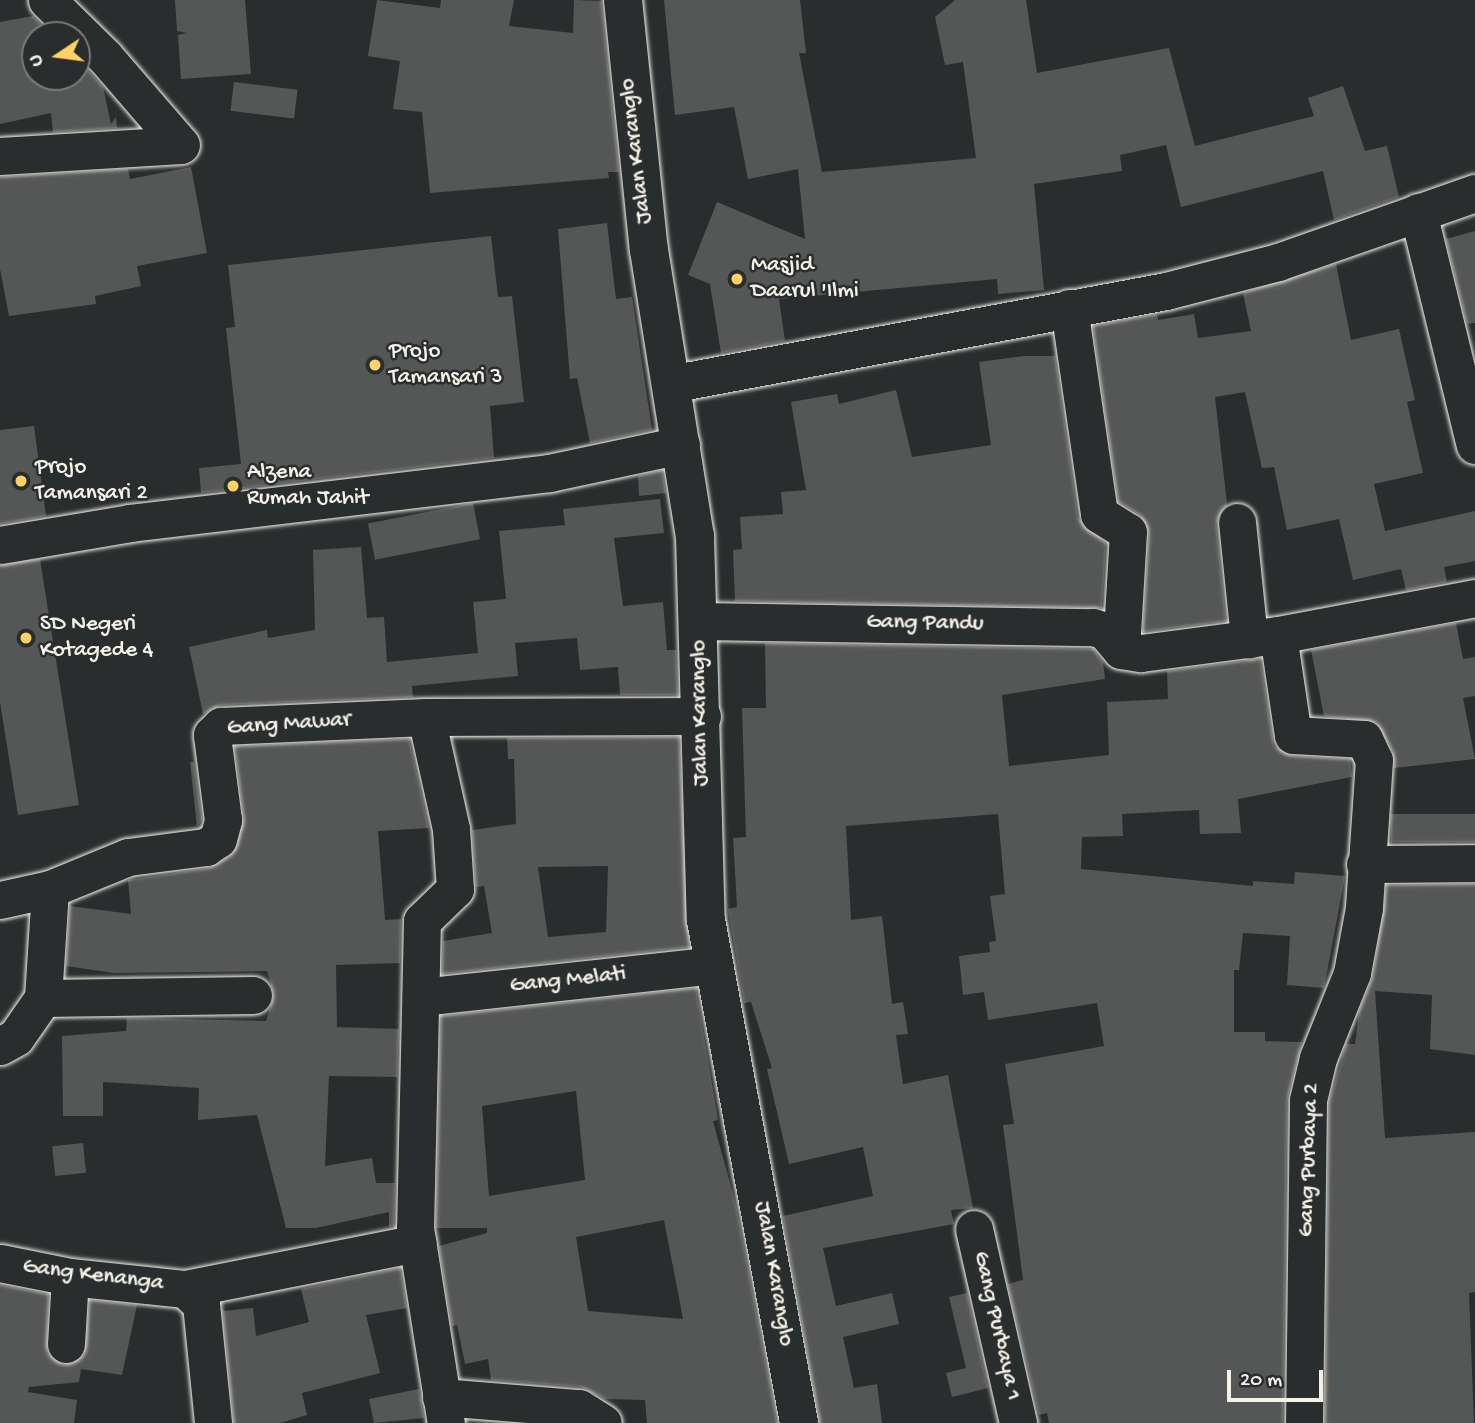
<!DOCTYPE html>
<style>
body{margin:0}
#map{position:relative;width:1475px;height:1423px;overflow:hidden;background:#2a2d2e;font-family:"Gochi Hand",sans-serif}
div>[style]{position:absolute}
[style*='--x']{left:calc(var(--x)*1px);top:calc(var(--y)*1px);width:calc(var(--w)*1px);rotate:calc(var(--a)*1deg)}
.building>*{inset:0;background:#555756;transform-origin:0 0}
.roads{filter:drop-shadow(0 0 2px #f4f1e8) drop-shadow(0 0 2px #f4f1e8)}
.minor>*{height:37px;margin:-18.5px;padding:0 18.5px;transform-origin:18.5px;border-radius:18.5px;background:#2a2d2e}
.tertiary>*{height:38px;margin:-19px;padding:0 19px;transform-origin:19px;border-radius:19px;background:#2a2d2e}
.dots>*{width:19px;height:19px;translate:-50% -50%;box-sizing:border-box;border:4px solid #2a2d2e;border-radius:50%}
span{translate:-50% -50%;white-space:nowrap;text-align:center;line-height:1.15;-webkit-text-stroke:5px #2a2d2e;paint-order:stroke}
.street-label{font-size:23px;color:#f4f1e8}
.poi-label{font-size:23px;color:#f4f1e8}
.left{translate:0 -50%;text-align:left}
.north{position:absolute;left:21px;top:21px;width:70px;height:70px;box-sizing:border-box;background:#2a2d2e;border:2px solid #7b7b78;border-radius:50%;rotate:257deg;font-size:19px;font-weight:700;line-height:28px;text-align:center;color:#f4f1e8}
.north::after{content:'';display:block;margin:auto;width:24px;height:32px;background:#ffd166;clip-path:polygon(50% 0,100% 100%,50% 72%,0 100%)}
.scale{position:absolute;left:1227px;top:1370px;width:96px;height:32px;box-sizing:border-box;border:4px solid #f4f1e8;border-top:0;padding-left:9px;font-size:21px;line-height:24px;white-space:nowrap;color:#f4f1e8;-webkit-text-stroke:5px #2a2d2e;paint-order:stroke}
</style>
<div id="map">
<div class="building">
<i style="clip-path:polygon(175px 0,245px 0,251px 74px,181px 79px,178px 35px,187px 33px,177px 31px)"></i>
<i style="clip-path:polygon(377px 0,440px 8px,441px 0,514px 0,509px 26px,573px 33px,574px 0,601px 1px,619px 172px,608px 172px,609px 178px,430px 193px,422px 112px,393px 109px,400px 61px,368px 56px)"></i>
<i style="clip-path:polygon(664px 0,800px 0,806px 53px,799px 53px,822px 172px,976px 158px,963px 62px,945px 65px,935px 17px,955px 0,1026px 0,1037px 73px,1169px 48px,1195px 146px,1314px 116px,1308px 98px,1343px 86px,1365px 151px,1387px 146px,1399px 197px,1334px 220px,1323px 171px,1181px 207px,1166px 145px,1120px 155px,1122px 171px,1034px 184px,1044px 290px,998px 294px,997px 279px,779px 299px,785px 341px,721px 353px,710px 284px,688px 275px,717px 202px,805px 239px,798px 169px,748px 179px,734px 107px,675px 115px)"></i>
<i style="clip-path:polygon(33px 16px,51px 35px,35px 35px,35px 77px,77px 77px,81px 63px,103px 87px,111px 124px,116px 117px,117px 128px,53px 132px,51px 113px,0 124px,0 22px)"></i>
<i style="left:234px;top:82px;width:64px;height:29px;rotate:7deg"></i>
<i style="clip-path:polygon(191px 167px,207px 253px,137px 266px,141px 286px,95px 296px,96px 304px,9px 316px,0 269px,0 177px,128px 169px,130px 179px)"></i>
<i style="clip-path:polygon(607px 223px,616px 299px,632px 297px,652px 430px,590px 443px,577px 378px,570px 379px,558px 229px)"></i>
<i style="clip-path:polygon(1475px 231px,1475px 323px,1467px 324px,1446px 239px)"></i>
<i style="clip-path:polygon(491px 236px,498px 297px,512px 296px,524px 402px,490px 406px,494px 458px,201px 493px,199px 468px,241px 464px,226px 328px,235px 327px,228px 265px)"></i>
<i style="clip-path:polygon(1336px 264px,1351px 340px,1399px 329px,1415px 400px,1407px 402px,1423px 473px,1374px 484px,1385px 531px,1475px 511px,1475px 561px,1444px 567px,1447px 582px,1406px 590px,1401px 569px,1353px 580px,1339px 519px,1287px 530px,1274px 467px,1262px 468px,1245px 392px,1215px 397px,1227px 504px,1216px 524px,1226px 621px,1143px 632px,1149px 533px,1140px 515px,1118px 501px,1093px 326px,1157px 314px,1158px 320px,1194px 314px,1198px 338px,1251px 331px,1243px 293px)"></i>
<i style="clip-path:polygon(1024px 356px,1055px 356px,1078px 518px,1106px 543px,1102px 608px,735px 601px,733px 550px,742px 549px,740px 517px,783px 514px,781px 492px,806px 490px,791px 402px,837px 394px,839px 404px,896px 390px,912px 457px,991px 445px,979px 362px)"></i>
<i style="clip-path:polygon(34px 426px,46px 516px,0 524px,0 430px)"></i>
<i style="clip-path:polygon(662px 470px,666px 493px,639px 496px,638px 476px)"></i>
<i style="clip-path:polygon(660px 499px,664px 533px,614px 538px,623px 606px,663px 602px,667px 650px,676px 650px,678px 695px,620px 695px,618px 667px,580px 670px,577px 638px,515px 643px,518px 676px,412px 686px,413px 697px,220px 705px,203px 714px,189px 647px,267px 630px,268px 638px,315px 630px,313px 550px,361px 547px,367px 618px,384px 617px,387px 662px,478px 653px,473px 602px,506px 599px,499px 531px,565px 525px,563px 509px)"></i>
<i style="left:473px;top:503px;width:37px;height:107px;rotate:79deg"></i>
<i style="clip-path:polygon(40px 559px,79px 805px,18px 815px,0 702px,0 565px)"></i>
<i style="clip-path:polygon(1456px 623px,1463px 659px,1475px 657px,1475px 696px,1463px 698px,1475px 759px,1394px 768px,1393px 751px,1376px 722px,1324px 716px,1311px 650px)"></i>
<i style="clip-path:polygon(765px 643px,1093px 649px,1103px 662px,1105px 679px,1002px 695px,1009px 766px,1109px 755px,1107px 702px,1168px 699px,1167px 671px,1260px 659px,1274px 746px,1292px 756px,1350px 759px,1352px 777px,1238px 799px,1241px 833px,1200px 834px,1199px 810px,1122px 814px,1123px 836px,1082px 837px,1081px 869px,1253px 886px,1253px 881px,1294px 884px,1295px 872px,1345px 876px,1324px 988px,1287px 985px,1290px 936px,1243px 933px,1239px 970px,1234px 970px,1234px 1032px,1265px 1032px,1265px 1041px,1302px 1042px,1287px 1100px,1283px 1423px,1049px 1423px,1047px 1413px,1039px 1415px,1008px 1284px,1023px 1280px,1003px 1125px,1014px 1124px,1005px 1064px,1104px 1046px,1097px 1003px,988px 1020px,984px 992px,963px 995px,959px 956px,990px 952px,989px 942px,996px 941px,990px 896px,1005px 894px,998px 814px,846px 826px,851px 920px,882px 916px,892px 1004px,903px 1002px,908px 1034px,896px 1035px,903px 1084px,948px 1075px,973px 1208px,951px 1210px,954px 1224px,823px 1248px,836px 1306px,892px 1293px,899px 1324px,843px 1337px,854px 1388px,877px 1384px,882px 1423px,820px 1423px,783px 1216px,873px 1196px,863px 1147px,789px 1164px,767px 1069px,772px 1068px,751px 1002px,744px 1003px,728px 909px,737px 907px,733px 838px,746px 837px,742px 708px,766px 708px)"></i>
<i style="clip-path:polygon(evenodd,679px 737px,689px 947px,442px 974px,443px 941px,492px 933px,484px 886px,476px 887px,472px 830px,516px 824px,514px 759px,508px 759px,507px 738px,679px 737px,608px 866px,606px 932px,548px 937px,538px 867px,608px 866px)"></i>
<i style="clip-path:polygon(409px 739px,429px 828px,378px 831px,385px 920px,401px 919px,400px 963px,336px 965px,337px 1027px,399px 1029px,397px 1077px,329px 1076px,325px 1166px,372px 1158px,376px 1183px,395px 1183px,394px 1226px,389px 1227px,389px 1212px,316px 1228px,286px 1228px,257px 1115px,198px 1120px,199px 1088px,103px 1082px,103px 1116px,63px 1116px,62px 1036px,126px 1031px,127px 1018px,266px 1021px,274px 995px,267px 971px,114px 973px,66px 966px,70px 906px,131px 914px,128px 880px,209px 868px,230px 856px,244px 818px,235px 746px)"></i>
<i style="clip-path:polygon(190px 762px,194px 762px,202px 819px,197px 827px)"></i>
<i style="left:1475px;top:814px;width:28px;height:84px;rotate:90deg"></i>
<i style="clip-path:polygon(1475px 884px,1475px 1055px,1430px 1049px,1432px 995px,1375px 991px,1385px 1138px,1475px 1132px,1475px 1292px,1469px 1293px,1474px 1423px,1325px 1423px,1329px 1103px,1346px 1044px,1355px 1044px,1359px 1012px,1373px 977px,1387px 885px)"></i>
<i style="clip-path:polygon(evenodd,696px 988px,718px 1120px,713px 1121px,736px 1205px,777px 1423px,647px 1423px,645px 1400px,605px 1399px,581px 1387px,491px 1380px,488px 1359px,465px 1364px,457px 1325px,452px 1326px,439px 1246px,487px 1233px,487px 1228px,436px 1228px,441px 1016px,696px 988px,576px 1091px,585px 1180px,489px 1196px,482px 1106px,576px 1091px,696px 988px,664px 1220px,683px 1319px,588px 1311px,576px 1237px,664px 1220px)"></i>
<i style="left:83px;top:1143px;width:30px;height:31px;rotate:84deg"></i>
<i style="clip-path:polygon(400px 1268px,407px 1308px,366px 1315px,380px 1373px,302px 1393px,307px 1415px,280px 1423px,234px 1423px,223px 1311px,253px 1308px,256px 1336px,309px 1322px,301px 1289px)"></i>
<i style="clip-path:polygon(0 1285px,48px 1294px,47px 1353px,64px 1365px,84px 1355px,90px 1300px,137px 1305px,122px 1375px,81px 1369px,79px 1382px,29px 1387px,28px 1392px,77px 1400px,74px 1423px,0 1423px)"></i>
<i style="clip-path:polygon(967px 1293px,988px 1388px,952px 1397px,946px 1373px,966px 1368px,949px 1297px)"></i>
<i style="clip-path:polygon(419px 1389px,424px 1418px,374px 1423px,369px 1399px)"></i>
</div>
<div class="roads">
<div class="minor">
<i style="--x:47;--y:0;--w:81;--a:44.5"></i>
<i style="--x:105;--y:57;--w:116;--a:49.2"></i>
<i style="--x:0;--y:156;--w:181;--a:-3.5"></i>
<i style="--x:1418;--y:212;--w:240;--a:76.3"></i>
<i style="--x:1069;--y:308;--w:208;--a:81.7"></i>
<i style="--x:1099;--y:514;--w:34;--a:32"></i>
<i style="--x:1128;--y:532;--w:118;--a:93.4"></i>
<i style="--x:670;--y:384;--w:505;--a:-10.62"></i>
<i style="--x:1166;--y:291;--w:116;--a:-14.5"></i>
<i style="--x:1278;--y:262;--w:209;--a:-19.3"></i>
<i style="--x:1237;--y:522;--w:118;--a:84.1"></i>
<i style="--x:0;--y:545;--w:132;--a:-9.6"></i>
<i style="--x:130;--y:523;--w:422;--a:-6.8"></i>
<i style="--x:549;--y:473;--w:135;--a:-12"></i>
<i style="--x:699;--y:621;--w:394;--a:0.9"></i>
<i style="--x:1093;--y:627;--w:13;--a:18"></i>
<i style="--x:1105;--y:631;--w:25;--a:50"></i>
<i style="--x:1121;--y:650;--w:20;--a:9"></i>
<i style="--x:1141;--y:653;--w:138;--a:-7.5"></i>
<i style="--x:1278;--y:635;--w:200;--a:-10.6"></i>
<i style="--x:1278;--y:635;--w:101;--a:81.5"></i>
<i style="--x:1293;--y:735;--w:71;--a:3.2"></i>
<i style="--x:1364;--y:739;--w:23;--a:65"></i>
<i style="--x:1374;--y:760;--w:148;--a:93.9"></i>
<i style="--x:1364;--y:908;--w:66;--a:100.5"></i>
<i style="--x:1352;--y:973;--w:92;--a:111.8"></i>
<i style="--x:1318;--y:1058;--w:43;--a:103.4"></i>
<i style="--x:1308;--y:1100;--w:323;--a:90.7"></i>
<i style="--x:426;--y:717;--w:115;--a:77.4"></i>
<i style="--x:451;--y:829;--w:60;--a:86.2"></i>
<i style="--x:455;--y:889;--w:46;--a:135.9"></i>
<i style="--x:422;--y:921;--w:307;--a:91.3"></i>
<i style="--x:415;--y:1228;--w:197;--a:81"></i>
<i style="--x:1365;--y:864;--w:110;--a:-0.5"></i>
<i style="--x:0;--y:900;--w:51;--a:-12.4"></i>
<i style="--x:50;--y:889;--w:84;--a:-22.3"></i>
<i style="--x:128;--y:857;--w:79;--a:-7.3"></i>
<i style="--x:206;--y:847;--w:14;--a:-34"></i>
<i style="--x:218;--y:839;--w:20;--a:-75"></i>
<i style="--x:223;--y:820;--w:86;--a:-97.4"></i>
<i style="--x:212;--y:735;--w:13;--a:-45"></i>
<i style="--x:221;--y:726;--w:205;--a:-2.5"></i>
<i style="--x:426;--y:717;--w:276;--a:-0.2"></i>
<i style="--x:421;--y:997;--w:295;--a:-6.2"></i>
<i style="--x:43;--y:998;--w:109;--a:-86.3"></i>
<i style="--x:0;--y:1046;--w:18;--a:-29"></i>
<i style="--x:16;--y:1037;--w:47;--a:-55.3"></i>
<i style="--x:43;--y:998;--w:210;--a:-0.8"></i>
<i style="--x:974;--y:1229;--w:199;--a:77.2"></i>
<i style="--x:0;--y:1263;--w:71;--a:11.3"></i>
<i style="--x:70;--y:1277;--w:116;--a:6"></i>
<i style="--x:185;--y:1289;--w:22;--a:43"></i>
<i style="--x:201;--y:1304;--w:120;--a:84.2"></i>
<i style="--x:185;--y:1289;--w:237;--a:-11.2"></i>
<i style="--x:66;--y:1344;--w:67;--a:-86.6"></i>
<i style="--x:441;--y:1397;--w:138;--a:4.6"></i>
<i style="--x:579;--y:1408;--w:28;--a:32"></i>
</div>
<div class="tertiary">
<i style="--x:623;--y:0;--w:251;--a:84.1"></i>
<i style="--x:649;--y:250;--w:290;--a:80.9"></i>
<i style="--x:695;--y:536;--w:384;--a:88.4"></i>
<i style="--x:706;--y:920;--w:512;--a:79.52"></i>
</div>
</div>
<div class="dots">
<i style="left:737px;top:279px;background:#ffd166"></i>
<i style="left:375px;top:365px;background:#ffd166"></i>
<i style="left:21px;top:481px;background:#ffd166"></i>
<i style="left:233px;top:486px;background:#ffd166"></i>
<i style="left:26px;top:638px;background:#ffd166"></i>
</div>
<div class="street-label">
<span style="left:637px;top:151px;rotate:-97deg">Jalan Karanglo</span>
<span style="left:925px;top:624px;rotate:1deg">Gang Pandu</span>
<span style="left:701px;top:713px;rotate:-91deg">Jalan Karanglo</span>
<span style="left:289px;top:725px;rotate:-4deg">Gang Mawar</span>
<span style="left:568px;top:981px;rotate:-6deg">Gang Melati</span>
<span style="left:1310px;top:1160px;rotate:-88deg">Gang Purbaya 2</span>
<span style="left:773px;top:1274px;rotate:80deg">Jalan Karanglo</span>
<span style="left:93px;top:1276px;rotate:7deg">Gang Kenanga</span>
<span style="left:996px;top:1326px;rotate:77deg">Gang Purbaya 1</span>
</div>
<div class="poi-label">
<span class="left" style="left:751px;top:279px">Masjid<br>Daarul 'Ilmi</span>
<span class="left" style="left:389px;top:365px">Projo<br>Tamansari 3</span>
<span class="left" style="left:35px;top:481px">Projo<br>Tamansari 2</span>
<span class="left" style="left:247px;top:486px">Alzena<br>Rumah Jahit</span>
<span class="left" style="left:40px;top:638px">SD Negeri<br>Kotagede 4</span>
</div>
<div class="north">U</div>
<div class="scale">20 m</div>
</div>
